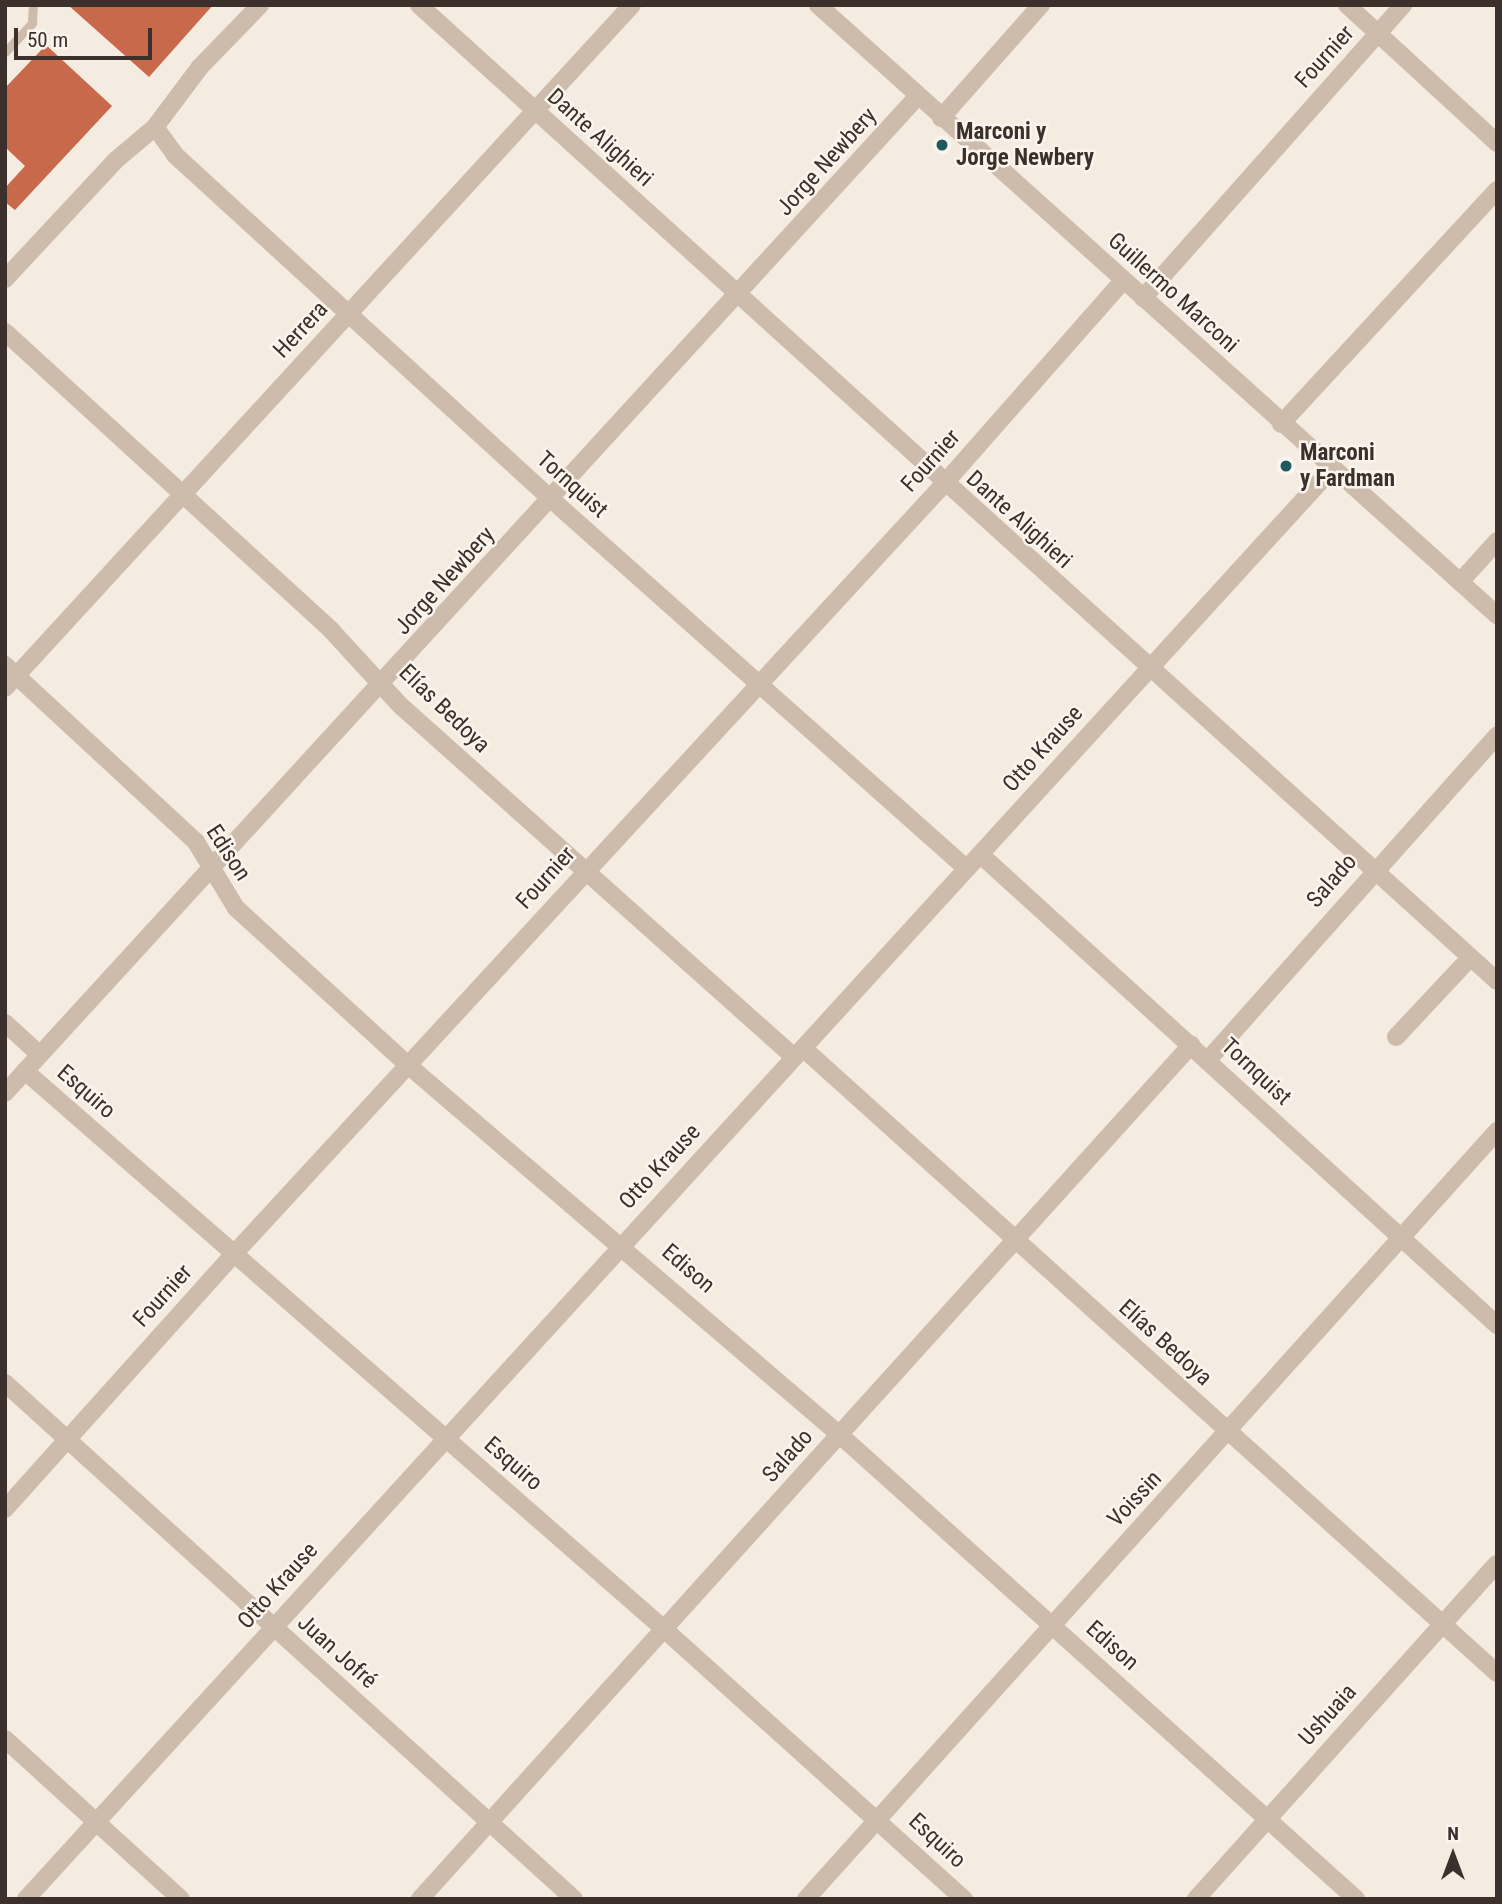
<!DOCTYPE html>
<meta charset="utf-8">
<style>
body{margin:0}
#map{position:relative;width:1502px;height:1904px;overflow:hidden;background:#f4ebe1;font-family:"Roboto Condensed",sans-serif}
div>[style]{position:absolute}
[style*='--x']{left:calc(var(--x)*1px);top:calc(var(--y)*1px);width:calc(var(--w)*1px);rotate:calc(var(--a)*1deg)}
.building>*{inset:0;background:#c8694b}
.service>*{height:9px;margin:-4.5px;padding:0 4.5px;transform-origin:4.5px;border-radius:4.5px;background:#cdbbac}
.minor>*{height:18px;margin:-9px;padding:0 9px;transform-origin:9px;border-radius:9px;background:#cdbbac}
.tertiary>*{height:18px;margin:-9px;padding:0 9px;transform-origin:9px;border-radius:9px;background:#cdbbac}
.dots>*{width:19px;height:19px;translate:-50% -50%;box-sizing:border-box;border:4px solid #fbf5ee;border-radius:50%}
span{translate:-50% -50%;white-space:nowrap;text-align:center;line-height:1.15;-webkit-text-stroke:5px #fbf5ee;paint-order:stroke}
.street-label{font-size:23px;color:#3b302b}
.poi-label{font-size:23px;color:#3b302b;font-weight:700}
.left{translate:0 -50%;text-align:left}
.frame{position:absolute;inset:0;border:7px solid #3b302b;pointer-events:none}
.north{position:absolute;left:1418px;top:1820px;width:70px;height:70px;-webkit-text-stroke:5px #fbf5ee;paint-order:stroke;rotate:0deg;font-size:19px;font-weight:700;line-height:28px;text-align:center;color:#3b302b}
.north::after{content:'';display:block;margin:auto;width:24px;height:32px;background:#3b302b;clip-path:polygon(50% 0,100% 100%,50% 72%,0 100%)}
.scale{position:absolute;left:14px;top:28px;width:138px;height:32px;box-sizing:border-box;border:4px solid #3b302b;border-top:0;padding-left:9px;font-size:21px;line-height:24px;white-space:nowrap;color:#3b302b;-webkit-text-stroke:5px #fbf5ee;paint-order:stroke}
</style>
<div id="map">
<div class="building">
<i style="clip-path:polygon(68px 5px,213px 5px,149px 77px)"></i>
<i style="clip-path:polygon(46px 45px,112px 106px,15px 210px,5px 202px,5px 188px,25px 166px,5px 147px,5px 88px)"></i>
</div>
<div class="service">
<i style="--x:5;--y:52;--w:40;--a:-47"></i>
<i style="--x:32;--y:23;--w:18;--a:-87"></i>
</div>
<div class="minor">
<i style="--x:419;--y:5;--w:1454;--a:42.16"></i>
<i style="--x:1347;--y:5;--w:204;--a:42.6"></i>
<i style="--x:941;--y:118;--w:151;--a:-48.5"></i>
<i style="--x:155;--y:127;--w:34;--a:54"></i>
<i style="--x:175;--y:155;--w:511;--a:42.46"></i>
<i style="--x:552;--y:500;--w:555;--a:41.64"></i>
<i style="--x:5;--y:279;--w:163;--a:-47"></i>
<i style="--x:116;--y:160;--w:51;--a:-40.2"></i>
<i style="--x:155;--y:127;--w:75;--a:-53.1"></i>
<i style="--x:200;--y:67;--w:86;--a:-45.9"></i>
<i style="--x:1143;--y:298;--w:392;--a:-48.4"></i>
<i style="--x:5;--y:332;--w:442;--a:42.4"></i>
<i style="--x:331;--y:630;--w:103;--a:47.4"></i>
<i style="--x:401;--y:706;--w:527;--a:41.77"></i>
<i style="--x:1281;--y:424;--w:318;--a:-47.3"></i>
<i style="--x:1460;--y:582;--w:55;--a:-47.9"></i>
<i style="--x:5;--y:665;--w:260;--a:42.8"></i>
<i style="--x:196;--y:842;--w:77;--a:58.8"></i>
<i style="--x:236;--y:908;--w:234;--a:42.4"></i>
<i style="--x:409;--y:1066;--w:567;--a:40.57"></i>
<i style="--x:840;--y:1435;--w:694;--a:41.96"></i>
<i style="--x:5;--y:688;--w:927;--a:-47.45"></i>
<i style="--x:981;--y:855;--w:698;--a:42.33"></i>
<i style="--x:5;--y:1023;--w:47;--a:42.4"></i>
<i style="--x:1396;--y:1037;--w:108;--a:-46.9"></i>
<i style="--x:803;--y:1048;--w:934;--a:42.01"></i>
<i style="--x:1207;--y:1061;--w:436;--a:-48.3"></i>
<i style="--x:25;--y:1071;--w:848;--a:41.13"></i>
<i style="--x:664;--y:1629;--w:404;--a:42"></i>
<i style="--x:5;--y:1093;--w:1350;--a:-47.52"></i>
<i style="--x:5;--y:1383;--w:768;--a:42.2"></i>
<i style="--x:5;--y:1509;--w:341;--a:-48.1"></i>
<i style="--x:233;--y:1255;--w:1047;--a:-47.32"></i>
<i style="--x:943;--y:485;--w:273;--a:-48.6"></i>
<i style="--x:5;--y:1739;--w:238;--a:42.3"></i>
<i style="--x:26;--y:1899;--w:1935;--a:-47.6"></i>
<i style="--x:420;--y:1899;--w:1151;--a:-47.92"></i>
<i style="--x:806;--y:1899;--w:1033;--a:-48.02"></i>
<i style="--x:1196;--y:1899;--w:450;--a:-48.1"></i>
</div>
<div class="tertiary">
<i style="--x:818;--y:5;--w:913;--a:41.94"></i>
</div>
<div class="dots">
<i style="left:942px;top:145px;background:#1f5a5e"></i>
<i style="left:1286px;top:466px;background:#1f5a5e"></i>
</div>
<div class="street-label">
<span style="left:1325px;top:57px;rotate:-48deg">Fournier</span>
<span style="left:600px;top:138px;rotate:42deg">Dante Alighieri</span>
<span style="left:827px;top:162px;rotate:-48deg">Jorge Newbery</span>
<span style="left:1173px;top:293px;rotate:42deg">Guillermo Marconi</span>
<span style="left:301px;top:330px;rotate:-47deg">Herrera</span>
<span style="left:931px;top:461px;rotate:-48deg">Fournier</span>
<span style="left:572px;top:485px;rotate:42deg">Tornquist</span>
<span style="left:1019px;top:520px;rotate:42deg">Dante Alighieri</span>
<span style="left:445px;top:581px;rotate:-48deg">Jorge Newbery</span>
<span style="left:444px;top:709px;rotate:44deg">Elías Bedoya</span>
<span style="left:1043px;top:749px;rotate:-48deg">Otto Krause</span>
<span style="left:228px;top:853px;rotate:57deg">Edison</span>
<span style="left:546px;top:878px;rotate:-48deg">Fournier</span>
<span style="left:1332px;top:881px;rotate:-49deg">Salado</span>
<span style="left:1256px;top:1072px;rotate:43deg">Tornquist</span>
<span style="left:86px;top:1092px;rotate:41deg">Esquiro</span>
<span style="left:660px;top:1167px;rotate:-47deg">Otto Krause</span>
<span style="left:688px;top:1269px;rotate:41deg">Edison</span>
<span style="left:163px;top:1296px;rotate:-48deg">Fournier</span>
<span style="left:1165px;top:1343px;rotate:42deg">Elías Bedoya</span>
<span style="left:788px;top:1456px;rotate:-48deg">Salado</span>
<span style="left:513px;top:1464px;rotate:41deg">Esquiro</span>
<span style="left:1135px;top:1499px;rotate:-47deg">Voissin</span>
<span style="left:278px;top:1586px;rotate:-48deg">Otto Krause</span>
<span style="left:1112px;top:1646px;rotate:42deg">Edison</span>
<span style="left:337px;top:1652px;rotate:42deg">Juan Jofré</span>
<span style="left:1328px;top:1715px;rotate:-48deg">Ushuaia</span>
<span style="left:937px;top:1841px;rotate:43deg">Esquiro</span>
</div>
<div class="poi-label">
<span class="left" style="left:956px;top:145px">Marconi y<br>Jorge Newbery</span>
<span class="left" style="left:1300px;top:466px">Marconi<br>y Fardman</span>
</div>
<div class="frame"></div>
<div class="north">N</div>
<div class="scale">50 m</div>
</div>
